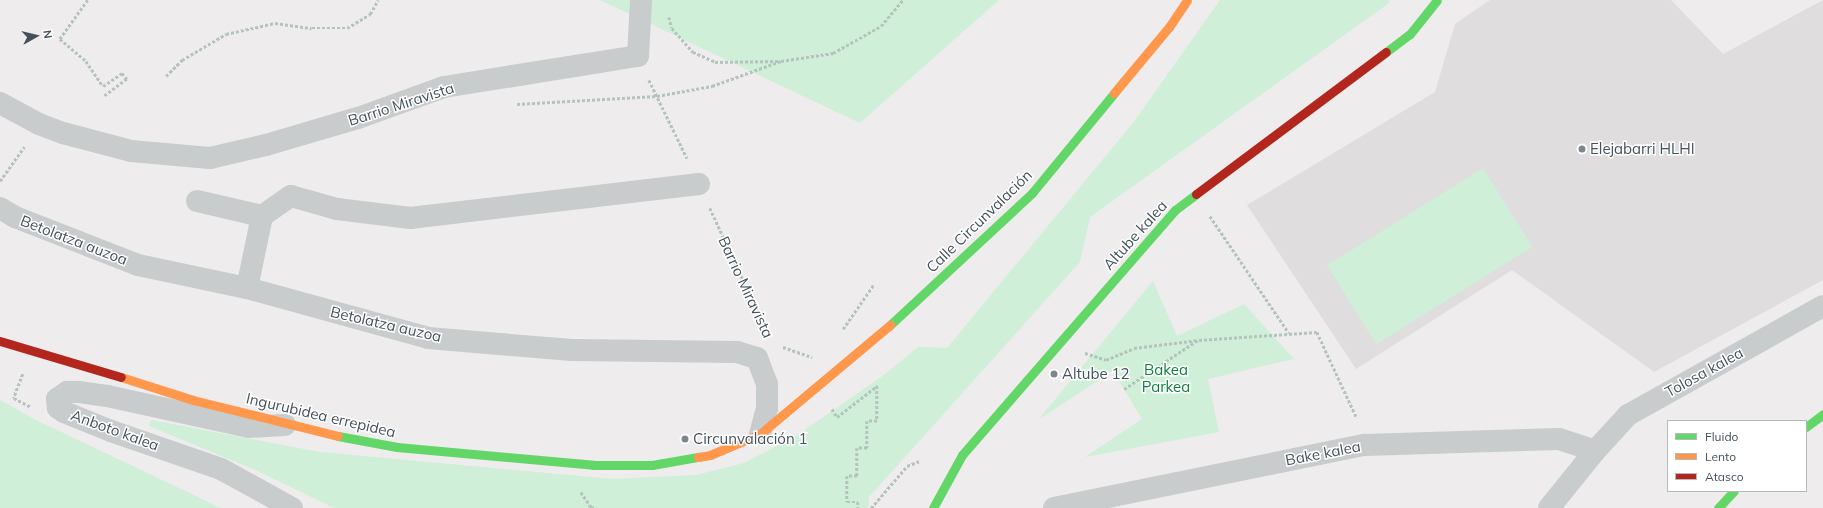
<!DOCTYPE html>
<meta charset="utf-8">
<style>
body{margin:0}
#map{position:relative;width:1823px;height:508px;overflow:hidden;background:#eeecec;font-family:Mulish,sans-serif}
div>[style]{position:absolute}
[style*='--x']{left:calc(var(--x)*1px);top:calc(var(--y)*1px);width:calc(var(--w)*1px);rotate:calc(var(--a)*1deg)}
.education>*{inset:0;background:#dfddde}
.green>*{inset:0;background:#cfefd8;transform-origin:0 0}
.path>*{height:2.5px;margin-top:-1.25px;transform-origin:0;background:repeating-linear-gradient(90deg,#b5c3bd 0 3px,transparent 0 5px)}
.street>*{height:22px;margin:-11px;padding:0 11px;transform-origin:11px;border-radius:11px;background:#c8cccd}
.fast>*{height:9px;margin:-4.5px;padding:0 4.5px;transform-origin:4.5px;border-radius:4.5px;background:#63d668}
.slow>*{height:9px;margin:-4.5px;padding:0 4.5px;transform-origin:4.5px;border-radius:4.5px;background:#ff974d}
.jam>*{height:9px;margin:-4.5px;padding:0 4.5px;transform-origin:4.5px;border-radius:4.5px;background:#b3261e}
.dots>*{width:11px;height:11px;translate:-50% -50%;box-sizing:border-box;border:2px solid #fff;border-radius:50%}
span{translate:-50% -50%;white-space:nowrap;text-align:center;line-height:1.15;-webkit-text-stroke:3px #fff;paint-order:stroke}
.street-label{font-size:15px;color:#43515a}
.poi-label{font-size:15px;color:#43515a}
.left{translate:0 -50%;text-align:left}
.park-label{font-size:15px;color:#107e40}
.legend{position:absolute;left:1667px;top:420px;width:140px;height:72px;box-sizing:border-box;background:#fff;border:1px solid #b4b9bd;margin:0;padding:5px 7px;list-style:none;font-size:12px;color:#43515a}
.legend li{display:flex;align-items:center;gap:8px;height:20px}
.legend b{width:20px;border:1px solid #b4b9bd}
.north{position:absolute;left:16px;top:16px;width:40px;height:40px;-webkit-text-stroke:3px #fff;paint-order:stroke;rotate:82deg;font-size:11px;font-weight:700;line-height:16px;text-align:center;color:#43515a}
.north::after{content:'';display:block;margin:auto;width:14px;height:18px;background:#43515a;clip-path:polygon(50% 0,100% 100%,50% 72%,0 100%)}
</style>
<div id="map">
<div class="education">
<i style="clip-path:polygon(1490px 0,1671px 0,1723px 54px,1823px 0,1823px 280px,1654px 372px,1512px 270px,1356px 369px,1247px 205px,1435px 92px,1455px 24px)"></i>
</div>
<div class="green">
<i style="clip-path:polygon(600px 0,999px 0,860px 123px)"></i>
<i style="clip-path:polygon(1220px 0,1389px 0,1389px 3px,1090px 217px,1080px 262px,869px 497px,868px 508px,334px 508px,260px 472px,149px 426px,151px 420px,320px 452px,613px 479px,696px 475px,744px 463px,796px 436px,884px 375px,918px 347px,947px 348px,1133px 123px)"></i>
<i style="left:1483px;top:168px;width:93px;height:184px;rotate:58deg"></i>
<i style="clip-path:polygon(1153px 281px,1177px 336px,1244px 304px,1294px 359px,1208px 379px,1219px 432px,1085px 457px,1142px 419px,1113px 371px,1038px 420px)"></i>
<i style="clip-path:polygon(0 400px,34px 419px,221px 508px,0 508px)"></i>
</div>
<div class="path">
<i style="--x:88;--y:0;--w:48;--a:125.7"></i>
<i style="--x:60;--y:39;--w:34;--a:40"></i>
<i style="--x:86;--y:61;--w:30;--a:56"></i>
<i style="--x:103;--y:86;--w:23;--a:-34"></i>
<i style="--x:122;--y:73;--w:8;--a:50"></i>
<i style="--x:127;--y:79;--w:30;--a:143"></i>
<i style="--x:669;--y:17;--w:11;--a:75"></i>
<i style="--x:672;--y:28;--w:32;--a:49"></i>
<i style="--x:693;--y:52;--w:24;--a:24"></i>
<i style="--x:715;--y:62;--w:64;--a:-0.9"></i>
<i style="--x:166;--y:76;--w:23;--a:-45"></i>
<i style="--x:182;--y:60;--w:51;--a:-30.6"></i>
<i style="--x:226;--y:34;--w:50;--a:-12.7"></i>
<i style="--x:275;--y:23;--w:37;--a:8"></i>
<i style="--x:312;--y:28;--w:35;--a:0"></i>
<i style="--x:347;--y:28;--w:27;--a:-31"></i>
<i style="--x:370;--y:14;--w:16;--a:-60"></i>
<i style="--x:649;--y:80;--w:87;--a:64"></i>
<i style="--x:517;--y:104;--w:140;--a:-3.3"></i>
<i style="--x:657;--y:96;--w:56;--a:-10.3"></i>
<i style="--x:712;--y:86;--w:73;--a:-19.9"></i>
<i style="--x:781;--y:61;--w:53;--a:-8.7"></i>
<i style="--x:833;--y:53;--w:55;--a:-29.4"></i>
<i style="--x:881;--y:26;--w:34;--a:-50"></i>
<i style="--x:0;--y:181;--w:42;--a:-54.8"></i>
<i style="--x:710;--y:208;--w:136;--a:65.3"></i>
<i style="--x:1210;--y:216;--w:141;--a:56"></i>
<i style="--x:843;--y:329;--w:55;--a:-55.4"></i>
<i style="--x:783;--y:347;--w:31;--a:19"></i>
<i style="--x:1085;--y:353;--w:22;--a:18"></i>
<i style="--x:1106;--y:360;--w:30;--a:-23"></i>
<i style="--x:1134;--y:348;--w:65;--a:-7"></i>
<i style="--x:1199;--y:340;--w:118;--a:-3.9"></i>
<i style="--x:1317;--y:332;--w:95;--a:65.1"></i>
<i style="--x:23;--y:374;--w:26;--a:111"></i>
<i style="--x:14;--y:398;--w:19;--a:28"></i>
<i style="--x:1124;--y:389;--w:89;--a:-33.5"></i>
<i style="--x:832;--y:409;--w:9;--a:58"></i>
<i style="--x:837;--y:417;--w:51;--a:-37.8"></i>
<i style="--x:877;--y:386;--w:35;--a:90"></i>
<i style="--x:877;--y:421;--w:10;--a:180"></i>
<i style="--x:867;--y:421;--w:27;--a:90"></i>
<i style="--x:867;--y:448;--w:10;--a:180"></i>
<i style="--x:857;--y:448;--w:28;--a:90"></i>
<i style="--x:857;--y:476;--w:10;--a:180"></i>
<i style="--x:847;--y:476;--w:26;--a:90"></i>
<i style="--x:847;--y:502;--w:11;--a:0"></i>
<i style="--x:858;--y:502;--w:6;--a:90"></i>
<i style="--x:581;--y:492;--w:18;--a:56"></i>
<i style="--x:591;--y:507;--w:5;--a:11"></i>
<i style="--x:871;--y:508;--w:55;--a:-49.4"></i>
<i style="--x:907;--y:466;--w:14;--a:-21"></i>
</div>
<div class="street">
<i style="--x:0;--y:103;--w:44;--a:28.3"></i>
<i style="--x:39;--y:124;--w:26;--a:21"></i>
<i style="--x:63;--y:133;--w:70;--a:14.8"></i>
<i style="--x:131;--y:151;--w:79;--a:5.1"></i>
<i style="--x:210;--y:158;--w:57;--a:-13.1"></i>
<i style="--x:266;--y:145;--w:96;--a:-16.4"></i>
<i style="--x:358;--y:118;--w:91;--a:-19.8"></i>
<i style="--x:444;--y:87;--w:196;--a:-9.1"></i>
<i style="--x:638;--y:56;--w:56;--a:-86.9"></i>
<i style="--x:197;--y:201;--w:67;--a:13"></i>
<i style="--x:262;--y:216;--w:35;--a:-35"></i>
<i style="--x:291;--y:196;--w:48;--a:15.8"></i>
<i style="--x:337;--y:209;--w:74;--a:7"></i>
<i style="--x:410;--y:218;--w:291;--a:-6.7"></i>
<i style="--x:0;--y:208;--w:17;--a:31"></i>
<i style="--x:15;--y:217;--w:132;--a:21.3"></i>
<i style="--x:138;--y:265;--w:111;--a:11.9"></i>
<i style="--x:247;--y:288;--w:188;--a:15.4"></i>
<i style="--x:428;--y:338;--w:144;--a:4.8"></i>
<i style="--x:572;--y:350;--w:165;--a:0.7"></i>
<i style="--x:737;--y:352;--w:21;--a:17"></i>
<i style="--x:757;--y:358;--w:28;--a:69"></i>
<i style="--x:767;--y:384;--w:24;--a:90"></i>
<i style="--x:767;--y:408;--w:27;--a:105"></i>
<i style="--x:247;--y:288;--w:74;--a:-78.2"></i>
<i style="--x:285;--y:425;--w:36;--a:177"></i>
<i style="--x:249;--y:427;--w:145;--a:-167.7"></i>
<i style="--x:107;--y:396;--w:29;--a:-172"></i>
<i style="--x:78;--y:392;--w:11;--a:180"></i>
<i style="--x:67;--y:392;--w:12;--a:145"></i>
<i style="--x:57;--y:399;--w:9;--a:84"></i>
<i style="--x:58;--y:408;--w:7;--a:34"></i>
<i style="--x:64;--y:412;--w:51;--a:22"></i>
<i style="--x:111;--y:431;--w:116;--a:19.1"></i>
<i style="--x:221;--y:469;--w:81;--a:28.8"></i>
<i style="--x:1054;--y:508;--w:317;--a:-11.5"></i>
<i style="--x:1365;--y:445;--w:194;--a:-1.8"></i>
<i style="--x:1559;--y:439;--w:38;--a:18"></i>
<i style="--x:1549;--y:508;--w:73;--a:-51.1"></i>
<i style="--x:1595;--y:451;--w:49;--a:-47.5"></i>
<i style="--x:1628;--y:415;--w:223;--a:-29.2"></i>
</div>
<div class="fast">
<i style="--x:1386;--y:52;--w:30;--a:-37"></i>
<i style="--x:1410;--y:34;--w:43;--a:-51.5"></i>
<i style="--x:890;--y:325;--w:194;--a:-42.9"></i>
<i style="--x:1032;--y:193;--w:129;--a:-50.6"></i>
<i style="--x:1806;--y:427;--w:21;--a:-37"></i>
<i style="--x:338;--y:436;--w:60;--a:10.6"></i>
<i style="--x:397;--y:447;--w:197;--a:5.2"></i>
<i style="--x:593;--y:465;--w:59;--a:0"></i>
<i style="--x:652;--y:465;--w:47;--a:-9.9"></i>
<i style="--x:933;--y:508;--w:60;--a:-61.3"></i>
<i style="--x:962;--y:455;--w:325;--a:-49"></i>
<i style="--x:1175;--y:210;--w:26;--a:-37"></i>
<i style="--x:1718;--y:508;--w:23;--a:-47"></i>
</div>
<div class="slow">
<i style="--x:1114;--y:93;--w:86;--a:-50.2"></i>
<i style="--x:1169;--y:27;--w:32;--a:-56"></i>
<i style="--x:121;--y:377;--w:76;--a:17.7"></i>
<i style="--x:193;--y:400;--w:149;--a:13.9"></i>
<i style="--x:698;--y:457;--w:12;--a:-9"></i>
<i style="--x:710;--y:455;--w:54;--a:-22.8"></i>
<i style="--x:760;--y:434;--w:170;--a:-40"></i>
</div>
<div class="jam">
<i style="--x:1196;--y:194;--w:237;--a:-36.8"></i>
<i style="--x:0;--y:341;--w:126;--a:16.6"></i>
</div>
<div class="dots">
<i style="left:1582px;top:149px;background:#7f878d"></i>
<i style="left:1054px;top:374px;background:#7f878d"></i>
<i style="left:685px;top:439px;background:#7f878d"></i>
</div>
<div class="street-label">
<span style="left:401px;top:104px;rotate:-18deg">Barrio Miravista</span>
<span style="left:979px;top:221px;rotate:-44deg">Calle Circunvalación</span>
<span style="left:1135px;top:235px;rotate:-48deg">Altube kalea</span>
<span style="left:74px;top:240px;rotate:21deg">Betolatza auzoa</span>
<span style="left:746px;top:287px;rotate:65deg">Barrio Miravista</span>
<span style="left:386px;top:324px;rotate:13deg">Betolatza auzoa</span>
<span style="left:1704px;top:372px;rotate:-29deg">Tolosa kalea</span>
<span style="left:321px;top:415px;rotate:13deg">Ingurubidea errepidea</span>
<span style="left:115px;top:430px;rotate:20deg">Anboto kalea</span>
<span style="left:1323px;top:453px;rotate:-11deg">Bake kalea</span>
</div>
<div class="poi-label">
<span class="left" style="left:1590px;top:149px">Elejabarri HLHI</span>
<span class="left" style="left:1062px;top:374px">Altube 12</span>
<span class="left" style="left:693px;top:439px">Circunvalación 1</span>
</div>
<div class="park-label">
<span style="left:1166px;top:378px">Bakea<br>Parkea</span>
</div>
<ul class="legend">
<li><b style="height:5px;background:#63d668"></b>Fluido</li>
<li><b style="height:5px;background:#ff974d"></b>Lento</li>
<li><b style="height:5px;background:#b3261e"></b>Atasco</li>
</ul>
<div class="north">N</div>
</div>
